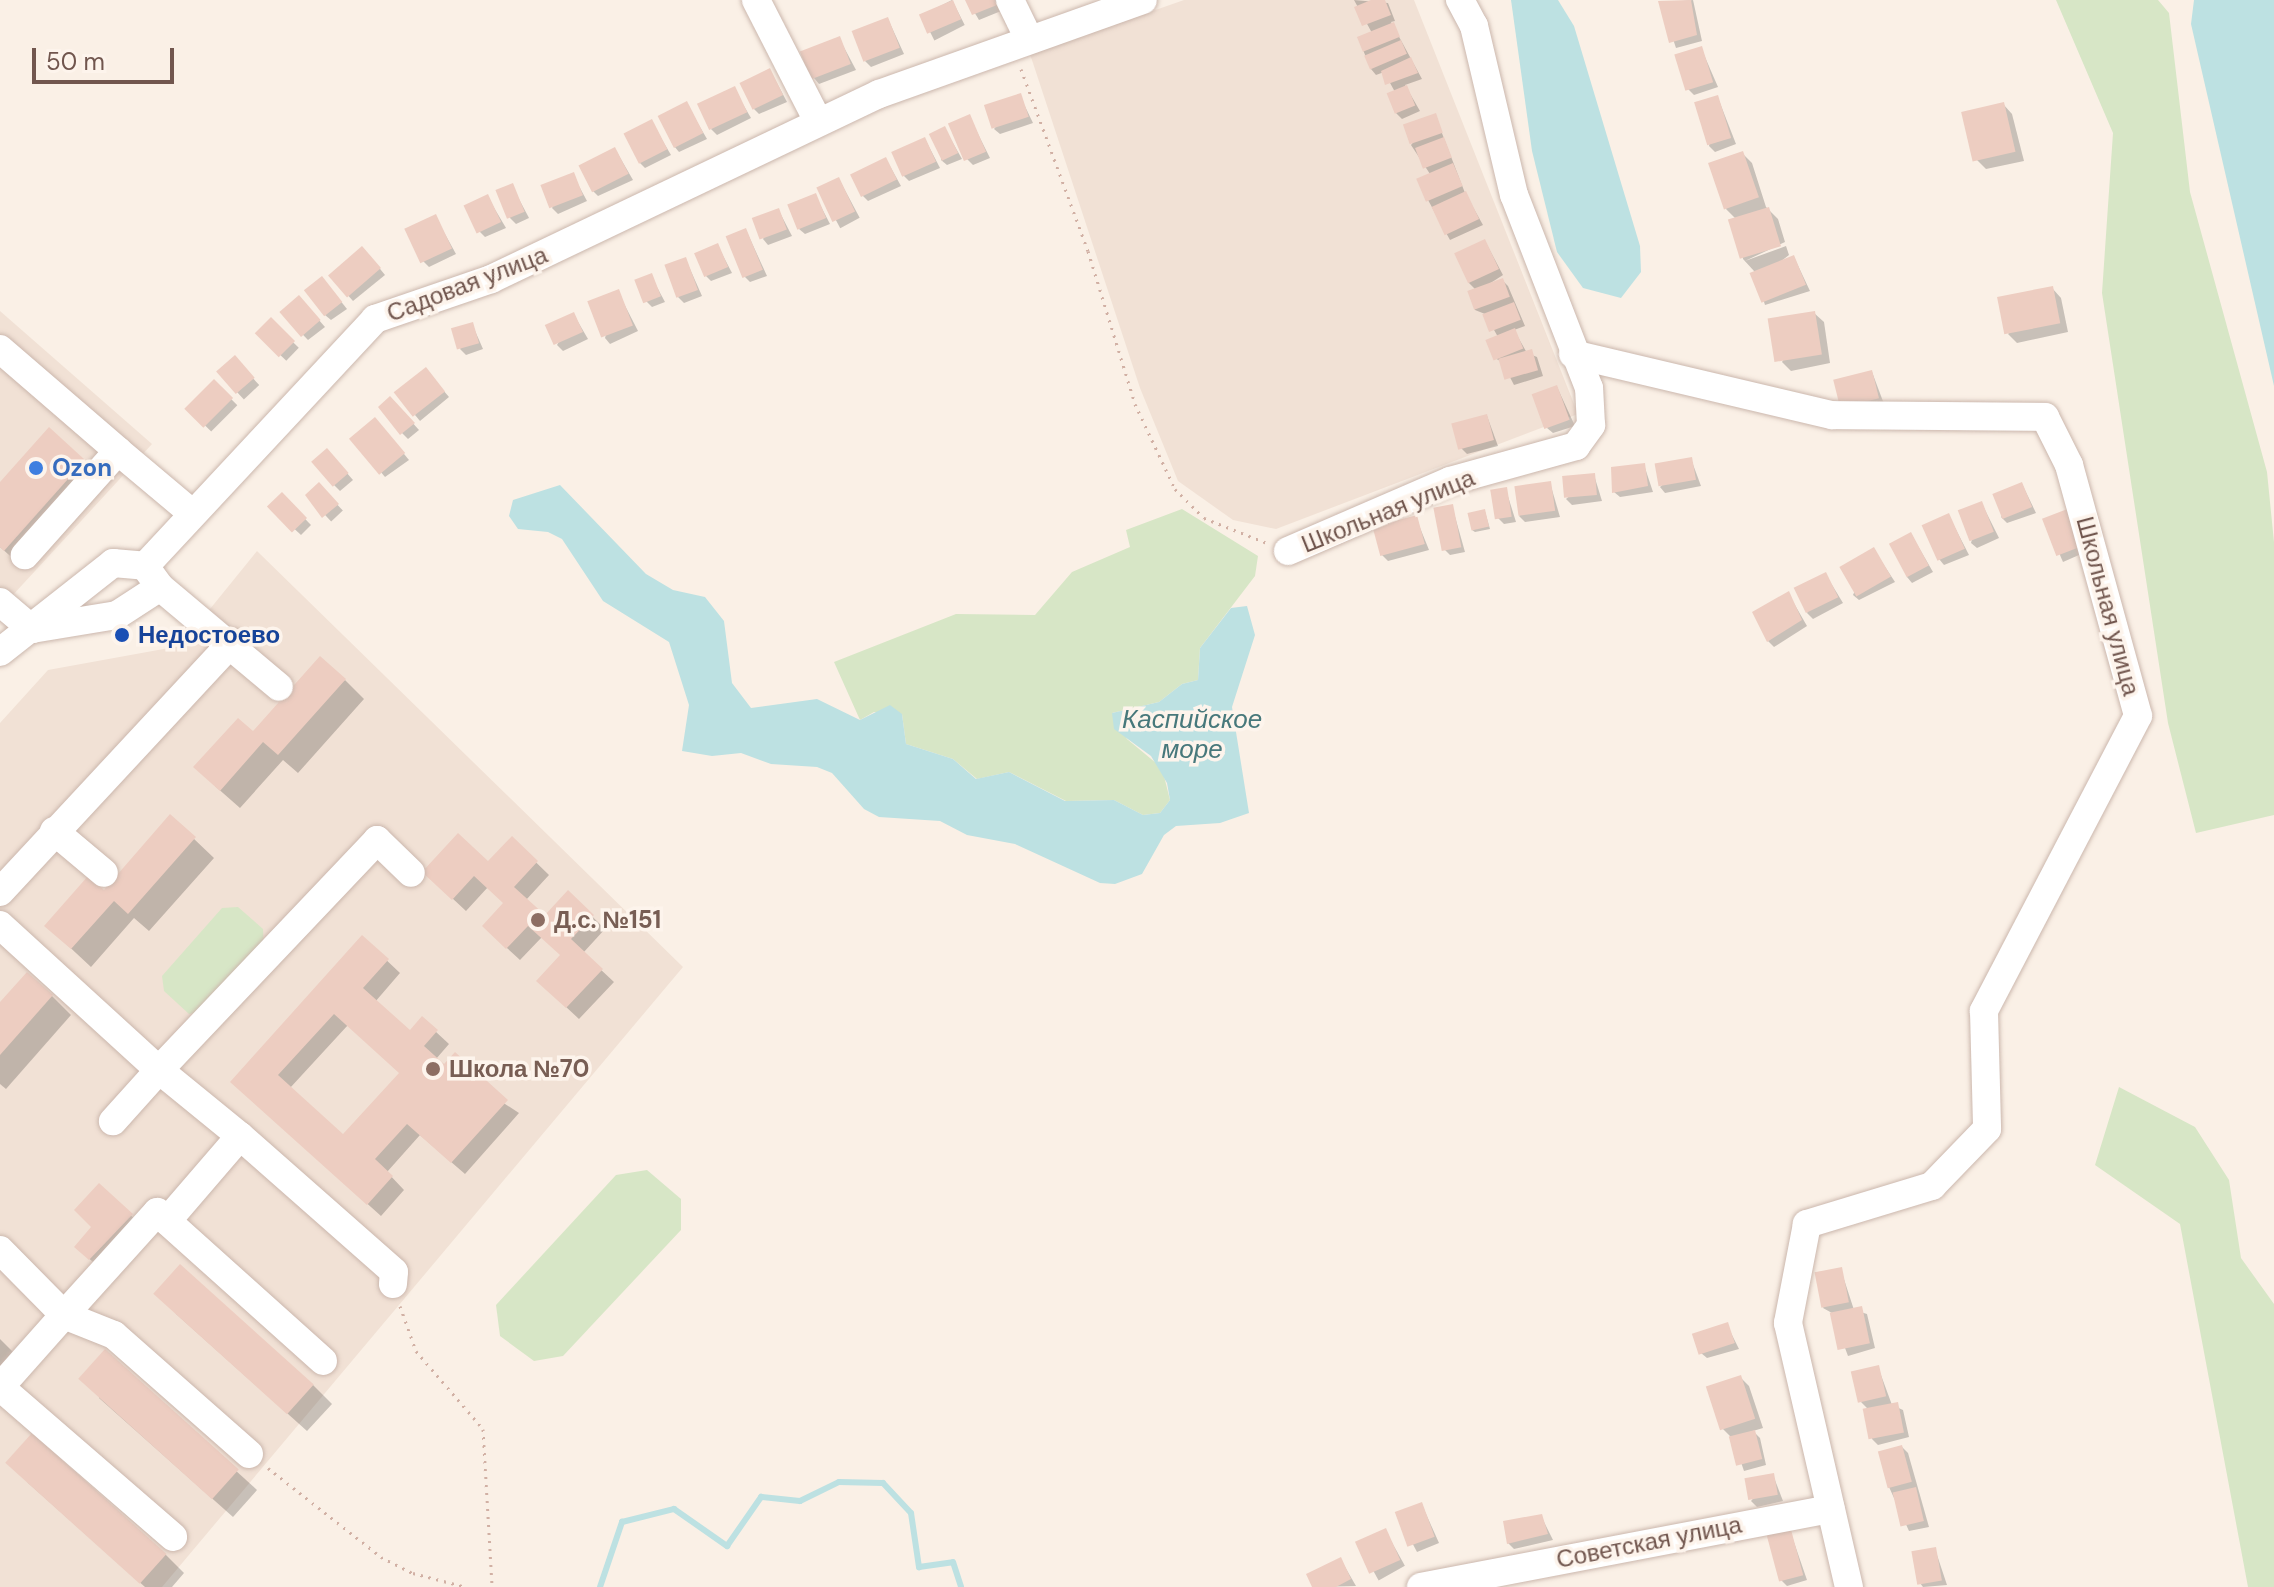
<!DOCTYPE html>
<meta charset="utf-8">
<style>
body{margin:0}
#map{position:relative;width:2274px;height:1587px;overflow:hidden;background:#faf0e6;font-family:"DM Sans",sans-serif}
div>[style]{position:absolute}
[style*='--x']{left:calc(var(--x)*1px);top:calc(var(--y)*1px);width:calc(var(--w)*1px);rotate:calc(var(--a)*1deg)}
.residential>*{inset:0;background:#f1e1d5}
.green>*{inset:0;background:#d7e6c6}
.water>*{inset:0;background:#bde1e2}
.shadow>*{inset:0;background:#0003;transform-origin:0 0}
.stream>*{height:6px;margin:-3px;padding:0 3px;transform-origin:3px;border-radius:3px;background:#bde1e2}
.building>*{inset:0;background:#edcdc1;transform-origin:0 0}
.path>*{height:3px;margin-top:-1.5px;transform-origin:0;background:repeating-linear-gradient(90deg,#d1b0a4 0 2px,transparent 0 8px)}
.roads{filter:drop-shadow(0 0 2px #cbb7ad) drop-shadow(0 0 2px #cbb7ad)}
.minor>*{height:28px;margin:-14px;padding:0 14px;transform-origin:14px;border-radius:14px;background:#fff}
.dots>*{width:22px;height:22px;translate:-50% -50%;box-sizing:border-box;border:4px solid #fdf4ec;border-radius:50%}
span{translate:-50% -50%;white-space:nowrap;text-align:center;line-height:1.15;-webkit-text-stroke:7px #fdf4ec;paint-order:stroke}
.street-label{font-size:24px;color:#71564e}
.shop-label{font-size:24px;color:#366cbe;font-weight:700}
.left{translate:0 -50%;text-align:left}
.transit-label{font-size:24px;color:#164399;font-weight:700}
.education-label{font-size:24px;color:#785e54;font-weight:700}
.water-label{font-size:26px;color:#47787b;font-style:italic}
.scale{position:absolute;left:32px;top:48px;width:142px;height:36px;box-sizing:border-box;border:4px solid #71564e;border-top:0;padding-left:10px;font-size:24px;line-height:28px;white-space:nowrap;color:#71564e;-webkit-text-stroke:6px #fdf4ec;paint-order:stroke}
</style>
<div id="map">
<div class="residential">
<i style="clip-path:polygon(1184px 0,1414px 0,1578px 414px,1276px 529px,1233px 520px,1178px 481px,1140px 388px,1030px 54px)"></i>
<i style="clip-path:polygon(0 311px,152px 444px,0 609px)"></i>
<i style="clip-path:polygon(257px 551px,683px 967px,162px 1587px,0 1587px,0 723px,48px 670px,180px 646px)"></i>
</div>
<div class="green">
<i style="clip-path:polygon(2056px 0,2158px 0,2169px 13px,2190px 192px,2267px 472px,2274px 542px,2274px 815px,2196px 833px,2168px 723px,2102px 293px,2113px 133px)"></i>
<i style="clip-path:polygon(1182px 509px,1258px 556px,1255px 576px,1200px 648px,1198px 680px,1182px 684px,1159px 702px,1112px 713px,1127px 739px,1162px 768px,1170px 800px,1160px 813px,1143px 815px,1114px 800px,1066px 801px,1009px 772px,977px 779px,953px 759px,906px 744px,902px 714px,874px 712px,860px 720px,834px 662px,956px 614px,1035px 615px,1072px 572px,1130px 547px,1126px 530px)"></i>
<i style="clip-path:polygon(238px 907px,263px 929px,264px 947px,206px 1011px,189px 1014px,164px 991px,162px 976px,222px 908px)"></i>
<i style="clip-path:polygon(2119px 1087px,2195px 1127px,2229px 1180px,2241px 1258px,2274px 1304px,2274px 1587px,2248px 1587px,2180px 1224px,2095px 1165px)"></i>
<i style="clip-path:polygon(647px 1170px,681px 1199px,681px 1230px,563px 1356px,534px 1361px,500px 1336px,496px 1305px,616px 1175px)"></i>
</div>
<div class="water">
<i style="clip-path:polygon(1511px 0,1558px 0,1574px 26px,1640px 246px,1641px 272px,1621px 298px,1583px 288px,1557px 252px,1532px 151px)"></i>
<i style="clip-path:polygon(2194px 0,2274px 0,2274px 386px,2191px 24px)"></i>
<i style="clip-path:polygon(560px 485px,646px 574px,673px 590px,705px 597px,724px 621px,732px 683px,751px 708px,817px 699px,860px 720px,890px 705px,902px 714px,906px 744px,953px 759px,976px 779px,1009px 772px,1065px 801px,1114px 800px,1143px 815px,1160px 813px,1170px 800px,1167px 783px,1151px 756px,1114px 729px,1112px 713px,1159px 702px,1182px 684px,1198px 680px,1200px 648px,1231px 608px,1247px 606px,1255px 635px,1232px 707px,1249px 813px,1220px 823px,1176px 826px,1164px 835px,1142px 874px,1115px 884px,1100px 883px,1015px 844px,967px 835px,940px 821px,879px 817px,864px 809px,832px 773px,817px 767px,771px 764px,741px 753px,712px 756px,682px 751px,689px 705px,669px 642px,603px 601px,562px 539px,548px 532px,518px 529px,509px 516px,513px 500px)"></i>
</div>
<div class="shadow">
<i style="left:952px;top:0;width:28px;height:34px;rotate:63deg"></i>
<i style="clip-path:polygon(967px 0,996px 0,1001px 11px,979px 20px)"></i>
<i style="clip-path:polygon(1354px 0,1388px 3px,1395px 21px,1391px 22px,1422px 79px,1405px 85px,1420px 111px,1402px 119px,1396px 113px,1395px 92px,1384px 72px,1376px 75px,1371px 69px,1363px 50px,1372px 33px)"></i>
<i style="clip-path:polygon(1693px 0,1702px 41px,1676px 48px,1661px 3px)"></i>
<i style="clip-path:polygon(888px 19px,904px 54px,871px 67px,865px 61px)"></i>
<i style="clip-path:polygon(839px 38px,856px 70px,819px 84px,814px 78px)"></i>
<i style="clip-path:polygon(1701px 48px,1718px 87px,1694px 95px,1688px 89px)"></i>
<i style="clip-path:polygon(770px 70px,787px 102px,759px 114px,753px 108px)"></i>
<i style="clip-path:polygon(734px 89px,751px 118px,717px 135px,711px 129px)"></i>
<i style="clip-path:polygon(1020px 96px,1033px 123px,1000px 134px,994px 129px)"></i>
<i style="clip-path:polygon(1718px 98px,1736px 144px,1715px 152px,1709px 146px)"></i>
<i style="clip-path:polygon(686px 103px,707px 139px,679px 152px,674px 146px)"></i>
<i style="clip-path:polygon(2003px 104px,2012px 114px,2024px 161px,1986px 169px,1977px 160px)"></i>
<i style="clip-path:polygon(1435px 115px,1465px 193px,1483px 225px,1450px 240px,1428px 200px,1430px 174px,1411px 145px)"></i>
<i style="clip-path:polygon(969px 116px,990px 158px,973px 165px,967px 159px)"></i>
<i style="clip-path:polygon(651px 121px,671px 155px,645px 168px,639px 162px)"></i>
<i style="clip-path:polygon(945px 129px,962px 159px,947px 165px,941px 160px)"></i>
<i style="clip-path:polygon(925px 139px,940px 168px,909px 181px,903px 175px)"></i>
<i style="clip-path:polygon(615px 149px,633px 180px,598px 196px,592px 190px)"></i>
<i style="clip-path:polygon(1743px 154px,1752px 163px,1766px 207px,1778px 219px,1785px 242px,1745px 261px,1786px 246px,1789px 255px,1780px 262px,1794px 257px,1810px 291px,1765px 305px,1754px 271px,1743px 259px,1738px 221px,1726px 209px)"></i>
<i style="clip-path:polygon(886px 159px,901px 186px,868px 201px,862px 195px)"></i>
<i style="clip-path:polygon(573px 175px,587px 201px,558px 214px,552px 208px)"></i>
<i style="left:839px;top:179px;width:44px;height:22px;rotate:62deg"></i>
<i style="clip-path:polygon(512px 186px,529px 218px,516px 224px,510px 218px)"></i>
<i style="clip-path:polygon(815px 195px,830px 224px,805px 234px,799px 229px)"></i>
<i style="clip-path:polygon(487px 196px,506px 228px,485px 237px,479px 231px)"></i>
<i style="clip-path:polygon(779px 211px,792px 236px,768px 245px,763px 239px)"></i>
<i style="clip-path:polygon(435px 216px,456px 254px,429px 267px,423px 261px)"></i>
<i style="clip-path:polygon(746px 230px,767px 276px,750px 282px,745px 277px)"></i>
<i style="clip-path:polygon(1485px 241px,1503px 275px,1489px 284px,1502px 280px,1508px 286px,1525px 326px,1514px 330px,1527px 353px,1537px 357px,1543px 376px,1514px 385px,1502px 362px,1493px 357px,1498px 337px,1485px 314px,1475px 310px,1469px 291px,1475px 289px,1468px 282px)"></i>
<i style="clip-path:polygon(718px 246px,732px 273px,711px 281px,705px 275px)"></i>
<i style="clip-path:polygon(368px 254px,385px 275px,353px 301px,330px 275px)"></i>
<i style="clip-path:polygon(686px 260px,702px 296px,684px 303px,678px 297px)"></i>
<i style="clip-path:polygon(651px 276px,665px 302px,652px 307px,646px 301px)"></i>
<i style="clip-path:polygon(327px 284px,347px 309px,331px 320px,325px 315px)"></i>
<i style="clip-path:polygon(2052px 288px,2061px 298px,2068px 332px,2017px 343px,2008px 334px)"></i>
<i style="clip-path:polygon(618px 292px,638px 331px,610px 344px,605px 338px)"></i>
<i style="clip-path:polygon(304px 303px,325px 327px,308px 340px,281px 312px)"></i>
<i style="clip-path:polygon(1814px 313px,1824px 322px,1830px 363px,1791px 371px,1782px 362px)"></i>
<i style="clip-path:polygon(574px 315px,588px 339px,563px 351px,557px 345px)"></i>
<i style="left:270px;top:320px;width:40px;height:18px;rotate:44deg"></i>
<i style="clip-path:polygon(472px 324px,483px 349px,466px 355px,460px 349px)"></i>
<i style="left:234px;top:358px;width:37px;height:21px;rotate:47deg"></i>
<i style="clip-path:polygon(1872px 372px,1884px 404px,1847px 411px)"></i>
<i style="clip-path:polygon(431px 376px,449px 397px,420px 421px,415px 415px)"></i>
<i style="left:214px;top:382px;width:33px;height:37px;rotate:45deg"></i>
<i style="clip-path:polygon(1557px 387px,1575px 426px,1553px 433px,1547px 428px)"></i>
<i style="clip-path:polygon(390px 398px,419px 430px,408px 439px,402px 433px)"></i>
<i style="clip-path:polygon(1487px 416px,1498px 446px,1467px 454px,1461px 448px)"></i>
<i style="clip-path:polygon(380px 425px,409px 460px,385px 477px,380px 471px)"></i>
<i style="clip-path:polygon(49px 430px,103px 480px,25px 569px,0 547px,0 485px)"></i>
<i style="clip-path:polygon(333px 457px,353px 480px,340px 491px,334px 485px)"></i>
<i style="clip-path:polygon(1691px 459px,1701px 486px,1665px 493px,1660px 487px)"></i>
<i style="clip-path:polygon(1644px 465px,1653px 492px,1620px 497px,1614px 492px)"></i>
<i style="clip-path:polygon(1594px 475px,1602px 501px,1572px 505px,1566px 499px)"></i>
<i style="clip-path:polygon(1550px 483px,1560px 517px,1525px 522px,1519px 516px)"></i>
<i style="clip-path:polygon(2022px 484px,2036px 513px,2007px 523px,2001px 517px)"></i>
<i style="left:319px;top:485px;width:35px;height:16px;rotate:47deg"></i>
<i style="clip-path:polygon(1506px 490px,1516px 522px,1504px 524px,1498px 518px)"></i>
<i style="clip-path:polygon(282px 495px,311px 525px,301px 535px,271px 507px)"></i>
<i style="clip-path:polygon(1982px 504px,1999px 538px,1977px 548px,1971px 543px)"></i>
<i style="clip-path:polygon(1452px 506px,1465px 552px,1450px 555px,1444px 549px)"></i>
<i style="clip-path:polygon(1485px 512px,1490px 529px,1475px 532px,1472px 530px)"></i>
<i style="clip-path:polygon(1949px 516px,1969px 555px,1944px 565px,1939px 559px)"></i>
<i style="clip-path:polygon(1416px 518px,1429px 550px,1388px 561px,1382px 555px)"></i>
<i style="clip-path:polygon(2044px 518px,2088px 551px,2063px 562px)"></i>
<i style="clip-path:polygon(1911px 534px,1933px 572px,1912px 583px,1907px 577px)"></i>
<i style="clip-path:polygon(1874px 550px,1895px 582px,1859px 600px,1853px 595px)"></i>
<i style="clip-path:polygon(1826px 575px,1843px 603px,1813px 619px,1807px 613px)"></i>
<i style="clip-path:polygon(1788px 593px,1807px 626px,1774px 647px,1768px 641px)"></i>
<i style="clip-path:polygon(345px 680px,364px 699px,298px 773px,283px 760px,240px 808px,215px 786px,253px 734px)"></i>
<i style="clip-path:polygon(171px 817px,214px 858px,149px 931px,134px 918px,91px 967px,47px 926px,104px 893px)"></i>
<i style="clip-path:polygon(512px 839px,549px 875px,526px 900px,545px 918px,568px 893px,605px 929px,583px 953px,614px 982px,579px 1019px,551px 993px,563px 956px,542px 937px,520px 960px,497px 939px,506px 903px,488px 887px,466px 911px,437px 884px,488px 864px)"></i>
<i style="clip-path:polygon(evenodd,362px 937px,400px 973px,375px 1002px,410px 1033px,422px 1019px,449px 1044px,436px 1059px,519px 1113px,465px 1174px,420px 1135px,387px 1172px,404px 1190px,381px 1216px,245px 1094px,362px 937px,348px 1025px,401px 1074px,343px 1137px,290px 1088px,348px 1025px)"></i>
<i style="clip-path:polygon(52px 996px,71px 1015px,6px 1089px,0 1084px,0 1005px)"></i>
<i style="clip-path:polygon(99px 1186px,141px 1225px,99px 1267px,86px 1256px)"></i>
<i style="clip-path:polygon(1841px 1270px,1854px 1310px,1867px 1314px,1875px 1348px,1848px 1356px,1832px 1313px,1823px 1308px)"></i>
<i style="clip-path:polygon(175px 1313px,313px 1385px,332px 1404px,307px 1431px)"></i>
<i style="clip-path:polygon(1727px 1325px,1739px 1349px,1707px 1358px,1701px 1353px)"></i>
<i style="clip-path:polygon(0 1339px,26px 1365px,0 1395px)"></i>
<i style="clip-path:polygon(105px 1352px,257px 1490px,233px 1517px,99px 1398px)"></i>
<i style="clip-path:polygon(1878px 1367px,1892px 1405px,1903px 1410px,1909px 1437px,1878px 1445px,1872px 1439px,1870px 1411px,1861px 1402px)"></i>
<i style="clip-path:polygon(1740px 1377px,1749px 1386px,1763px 1428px,1753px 1431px,1760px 1438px,1766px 1465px,1744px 1471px,1733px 1439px,1722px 1428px)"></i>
<i style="clip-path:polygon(1902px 1447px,1908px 1453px,1929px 1527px,1909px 1531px,1889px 1487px)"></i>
<i style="clip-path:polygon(1773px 1475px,1783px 1501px,1757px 1507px,1751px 1501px)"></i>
<i style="clip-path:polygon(27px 1482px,165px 1554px,184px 1573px,172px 1587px,145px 1587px)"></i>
<i style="clip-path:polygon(1422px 1505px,1439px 1543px,1417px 1552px,1397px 1514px)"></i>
<i style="clip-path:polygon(1541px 1516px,1553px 1540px,1514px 1549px,1508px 1543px)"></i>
<i style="clip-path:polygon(1788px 1525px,1807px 1580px,1787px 1586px,1781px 1580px)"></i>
<i style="left:1385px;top:1530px;width:41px;height:30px;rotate:61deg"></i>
<i style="clip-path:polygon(1935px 1549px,1947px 1585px,1923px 1587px,1920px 1583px)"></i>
<i style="clip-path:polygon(1341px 1560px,1356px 1586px,1314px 1587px)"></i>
</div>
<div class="stream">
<i style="--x:600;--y:1587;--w:69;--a:-71.3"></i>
<i style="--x:622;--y:1522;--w:54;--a:-14"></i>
<i style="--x:674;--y:1509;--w:65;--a:34.9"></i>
<i style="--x:727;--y:1546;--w:60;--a:-55.2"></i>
<i style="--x:761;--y:1497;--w:39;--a:6"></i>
<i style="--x:800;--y:1501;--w:43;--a:-26"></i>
<i style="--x:839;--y:1482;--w:44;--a:1.3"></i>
<i style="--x:883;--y:1483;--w:41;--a:47"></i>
<i style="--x:911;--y:1513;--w:55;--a:81.6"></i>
<i style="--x:919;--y:1567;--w:34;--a:-8"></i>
<i style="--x:953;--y:1562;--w:26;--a:72"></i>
</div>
<div class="building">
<i style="left:953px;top:0;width:21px;height:37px;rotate:67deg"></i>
<i style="clip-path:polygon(965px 0,995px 0,997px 5px,972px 15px)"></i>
<i style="clip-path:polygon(1371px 0,1385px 0,1391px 15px,1362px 26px,1354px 7px)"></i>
<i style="clip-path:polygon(1691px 0,1697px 35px,1669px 43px,1658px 1px)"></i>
<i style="left:888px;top:17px;width:33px;height:39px;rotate:69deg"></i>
<i style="left:1394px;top:22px;width:16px;height:40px;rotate:68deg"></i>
<i style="left:840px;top:36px;width:30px;height:43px;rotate:69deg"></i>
<i style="left:1401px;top:40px;width:15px;height:40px;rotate:67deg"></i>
<i style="left:1702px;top:46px;width:38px;height:29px;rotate:73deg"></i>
<i style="clip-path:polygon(1411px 57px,1418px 73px,1385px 85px,1381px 71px)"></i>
<i style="left:770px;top:68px;width:30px;height:34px;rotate:64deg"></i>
<i style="left:1407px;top:85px;width:22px;height:22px;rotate:68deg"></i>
<i style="left:735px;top:86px;width:29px;height:42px;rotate:65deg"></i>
<i style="left:1021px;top:93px;width:25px;height:39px;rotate:72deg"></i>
<i style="left:1718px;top:95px;width:45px;height:25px;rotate:73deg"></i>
<i style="left:687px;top:101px;width:36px;height:33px;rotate:63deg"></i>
<i style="left:2004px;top:102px;width:51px;height:44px;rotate:77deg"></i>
<i style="left:1436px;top:113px;width:21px;height:35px;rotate:71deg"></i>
<i style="left:970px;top:114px;width:41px;height:24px;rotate:67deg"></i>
<i style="left:652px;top:119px;width:34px;height:32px;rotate:63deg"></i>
<i style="left:945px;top:126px;width:30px;height:18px;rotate:64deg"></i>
<i style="left:925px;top:137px;width:27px;height:37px;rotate:66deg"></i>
<i style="left:1444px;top:137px;width:22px;height:31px;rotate:69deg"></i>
<i style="left:615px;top:147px;width:30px;height:41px;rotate:63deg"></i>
<i style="left:1743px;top:151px;width:49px;height:37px;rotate:71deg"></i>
<i style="left:886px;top:157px;width:25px;height:40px;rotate:64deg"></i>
<i style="left:1453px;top:163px;width:25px;height:40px;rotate:67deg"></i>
<i style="left:574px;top:172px;width:25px;height:36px;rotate:69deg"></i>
<i style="left:839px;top:177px;width:38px;height:25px;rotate:65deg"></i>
<i style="left:513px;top:183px;width:31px;height:19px;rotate:68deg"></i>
<i style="left:1466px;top:191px;width:31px;height:38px;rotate:65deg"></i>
<i style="left:816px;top:193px;width:27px;height:31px;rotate:68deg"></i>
<i style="left:488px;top:194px;width:31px;height:27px;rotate:65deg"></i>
<i style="left:1769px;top:207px;width:41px;height:43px;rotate:73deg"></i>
<i style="left:779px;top:208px;width:23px;height:29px;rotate:70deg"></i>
<i style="left:436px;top:214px;width:38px;height:35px;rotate:65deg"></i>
<i style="left:746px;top:228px;width:45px;height:22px;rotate:68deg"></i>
<i style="left:1485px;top:239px;width:33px;height:34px;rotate:65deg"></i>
<i style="left:718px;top:243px;width:26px;height:26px;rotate:67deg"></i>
<i style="left:362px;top:246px;width:29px;height:45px;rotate:49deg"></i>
<i style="left:1794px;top:255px;width:32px;height:48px;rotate:68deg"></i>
<i style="left:686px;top:257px;width:35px;height:23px;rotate:70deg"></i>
<i style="left:652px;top:273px;width:25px;height:19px;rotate:69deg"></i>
<i style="left:322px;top:276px;width:33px;height:23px;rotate:52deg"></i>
<i style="left:1503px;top:278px;width:20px;height:38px;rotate:70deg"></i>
<i style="left:2053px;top:286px;width:38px;height:57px;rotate:79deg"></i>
<i style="left:619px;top:289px;width:39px;height:34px;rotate:69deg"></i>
<i style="left:299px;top:295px;width:33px;height:26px;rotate:49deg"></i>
<i style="left:1514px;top:302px;width:19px;height:34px;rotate:69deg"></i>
<i style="left:1815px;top:311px;width:44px;height:48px;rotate:81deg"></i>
<i style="left:574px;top:312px;width:22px;height:32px;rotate:66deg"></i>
<i style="left:271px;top:317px;width:34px;height:23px;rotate:45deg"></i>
<i style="left:473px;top:322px;width:22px;height:23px;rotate:74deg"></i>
<i style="left:1515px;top:328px;width:22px;height:32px;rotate:68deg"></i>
<i style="left:1532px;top:349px;width:22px;height:35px;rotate:74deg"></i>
<i style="left:235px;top:355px;width:30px;height:25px;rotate:49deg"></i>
<i style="left:426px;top:367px;width:31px;height:41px;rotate:52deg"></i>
<i style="left:1872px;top:370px;width:29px;height:40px;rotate:76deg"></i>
<i style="left:214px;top:379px;width:27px;height:42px;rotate:45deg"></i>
<i style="left:1557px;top:385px;width:37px;height:27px;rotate:70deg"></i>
<i style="clip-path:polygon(390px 396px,415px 423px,400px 435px,378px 407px)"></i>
<i style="left:1487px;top:414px;width:27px;height:37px;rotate:75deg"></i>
<i style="left:375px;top:417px;width:47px;height:34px;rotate:50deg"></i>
<i style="clip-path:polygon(49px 427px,85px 460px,4px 551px,0 547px,0 482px)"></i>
<i style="left:327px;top:448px;width:33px;height:21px;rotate:49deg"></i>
<i style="left:1692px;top:457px;width:23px;height:38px;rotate:80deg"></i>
<i style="clip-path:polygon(1645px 463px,1648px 486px,1612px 493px,1611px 467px)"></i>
<i style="left:1595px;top:473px;width:22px;height:33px;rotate:85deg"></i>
<i style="left:1551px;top:481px;width:30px;height:37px;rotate:82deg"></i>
<i style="clip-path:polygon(319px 482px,339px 504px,322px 518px,305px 495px)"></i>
<i style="left:2022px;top:482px;width:27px;height:32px;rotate:68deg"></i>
<i style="left:1507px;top:487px;width:30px;height:17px;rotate:81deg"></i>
<i style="left:282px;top:492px;width:36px;height:21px;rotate:46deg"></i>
<i style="left:1982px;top:501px;width:33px;height:26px;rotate:69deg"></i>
<i style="left:1453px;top:504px;width:44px;height:20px;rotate:79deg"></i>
<i style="left:2070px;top:508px;width:40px;height:30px;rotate:69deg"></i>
<i style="left:1485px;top:509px;width:18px;height:18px;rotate:77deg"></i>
<i style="left:1949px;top:513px;width:39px;height:30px;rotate:66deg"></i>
<i style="left:1417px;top:515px;width:30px;height:46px;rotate:75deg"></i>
<i style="left:1911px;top:532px;width:38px;height:25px;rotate:62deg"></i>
<i style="left:1874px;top:547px;width:34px;height:40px;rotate:60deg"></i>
<i style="left:1826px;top:572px;width:28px;height:36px;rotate:64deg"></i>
<i style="clip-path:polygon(1789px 591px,1802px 620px,1767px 642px,1752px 612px)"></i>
<i style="clip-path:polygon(320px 656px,346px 679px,278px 755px,263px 742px,220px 791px,193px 767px,238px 718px,253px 731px)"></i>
<i style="clip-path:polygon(170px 814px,196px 837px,128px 914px,114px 901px,71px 949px,44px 926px,88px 876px,104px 890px)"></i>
<i style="clip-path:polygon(458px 833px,488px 861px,512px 836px,538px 861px,514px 887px,545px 915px,568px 890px,594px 915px,571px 939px,603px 969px,566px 1008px,536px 981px,560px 955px,528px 926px,506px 949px,482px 926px,503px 903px,474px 876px,452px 900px,422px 872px)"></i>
<i style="clip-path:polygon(evenodd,362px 935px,389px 959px,363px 988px,410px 1030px,422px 1016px,438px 1030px,424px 1046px,444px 1064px,455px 1052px,508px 1100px,451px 1163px,407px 1124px,375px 1159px,393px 1176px,367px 1205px,230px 1082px,362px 935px,334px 1014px,399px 1073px,343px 1134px,278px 1075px,334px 1014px)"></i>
<i style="clip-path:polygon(27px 972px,53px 995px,0 1055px,0 1002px)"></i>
<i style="clip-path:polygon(99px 1183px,133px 1214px,89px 1260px,74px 1247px,91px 1227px,74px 1210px)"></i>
<i style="left:180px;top:1264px;width:180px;height:40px;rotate:42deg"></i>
<i style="left:1842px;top:1267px;width:36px;height:28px;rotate:79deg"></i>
<i style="left:1862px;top:1306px;width:38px;height:33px;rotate:78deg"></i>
<i style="left:1728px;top:1322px;width:22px;height:38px;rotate:72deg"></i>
<i style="left:105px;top:1349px;width:180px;height:40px;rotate:42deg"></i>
<i style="left:1879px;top:1365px;width:32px;height:29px;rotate:77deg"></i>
<i style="left:1741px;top:1375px;width:46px;height:37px;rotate:72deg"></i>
<i style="left:1898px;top:1402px;width:31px;height:36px;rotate:79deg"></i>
<i style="left:1755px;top:1430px;width:30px;height:27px;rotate:76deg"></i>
<i style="left:32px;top:1433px;width:181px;height:40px;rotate:42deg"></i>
<i style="left:1902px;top:1445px;width:38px;height:25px;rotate:75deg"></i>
<i style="left:1774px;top:1473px;width:22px;height:30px;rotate:80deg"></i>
<i style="left:1916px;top:1487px;width:35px;height:24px;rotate:77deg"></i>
<i style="left:1422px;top:1502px;width:37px;height:29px;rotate:70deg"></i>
<i style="clip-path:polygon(1542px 1514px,1548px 1534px,1507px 1544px,1503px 1521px)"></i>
<i style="left:1789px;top:1522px;width:55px;height:25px;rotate:75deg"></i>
<i style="left:1386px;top:1528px;width:35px;height:34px;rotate:66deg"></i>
<i style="left:1936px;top:1547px;width:34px;height:25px;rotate:80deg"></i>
<i style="clip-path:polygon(1341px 1557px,1351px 1579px,1336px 1587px,1312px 1587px,1306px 1574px)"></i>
</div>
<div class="path">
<i style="--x:1021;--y:69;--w:194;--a:69.8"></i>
<i style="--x:1088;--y:251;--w:160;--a:72.9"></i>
<i style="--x:1135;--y:404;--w:94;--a:64.8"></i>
<i style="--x:1175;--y:489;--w:41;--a:45"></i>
<i style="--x:1204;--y:518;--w:68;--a:21.6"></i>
<i style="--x:400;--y:1306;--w:48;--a:70.4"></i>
<i style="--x:416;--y:1351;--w:103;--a:49.3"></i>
<i style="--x:483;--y:1429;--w:158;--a:86.7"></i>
<i style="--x:268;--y:1468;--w:144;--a:38.2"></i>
<i style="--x:381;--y:1557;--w:36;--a:27"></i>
<i style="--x:413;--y:1573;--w:55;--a:14.8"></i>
</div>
<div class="roads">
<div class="minor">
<i style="--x:756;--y:0;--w:136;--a:62.9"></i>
<i style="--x:1010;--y:0;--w:41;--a:64.1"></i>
<i style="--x:0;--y:349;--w:156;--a:40.8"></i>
<i style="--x:118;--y:451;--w:140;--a:131.8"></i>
<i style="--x:1573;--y:354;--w:266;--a:13.3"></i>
<i style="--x:1832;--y:415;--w:213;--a:0.5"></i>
<i style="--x:2045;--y:417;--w:54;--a:63.4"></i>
<i style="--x:2069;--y:465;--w:260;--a:74.6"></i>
<i style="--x:2138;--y:716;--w:333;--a:117.6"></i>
<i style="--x:1984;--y:1011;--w:118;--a:88.5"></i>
<i style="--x:1987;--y:1129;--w:79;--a:134"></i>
<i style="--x:1932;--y:1186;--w:131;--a:163.1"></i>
<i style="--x:1807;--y:1224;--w:101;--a:100.9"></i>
<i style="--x:1788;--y:1323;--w:271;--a:77"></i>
<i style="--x:118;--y:451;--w:97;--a:40"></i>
<i style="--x:1288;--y:551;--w:176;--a:-23.4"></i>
<i style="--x:1450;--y:481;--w:131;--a:-15.5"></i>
<i style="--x:1576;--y:446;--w:26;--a:-54"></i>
<i style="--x:1591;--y:425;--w:37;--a:-93"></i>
<i style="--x:1589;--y:388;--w:207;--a:-111.2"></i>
<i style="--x:1514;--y:195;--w:174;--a:-103.3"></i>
<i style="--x:1474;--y:26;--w:30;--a:-118"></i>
<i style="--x:145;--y:566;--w:338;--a:-47"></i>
<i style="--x:375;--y:319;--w:123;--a:-19"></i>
<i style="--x:491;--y:279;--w:430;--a:-25.5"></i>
<i style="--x:879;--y:94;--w:280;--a:-19.6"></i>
<i style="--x:160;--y:587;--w:155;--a:40"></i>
<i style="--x:0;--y:602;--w:42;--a:40.2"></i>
<i style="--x:32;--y:629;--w:86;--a:-9.4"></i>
<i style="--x:117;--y:615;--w:51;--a:-33.1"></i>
<i style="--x:160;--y:587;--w:26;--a:-126"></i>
<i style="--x:0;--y:652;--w:144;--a:-38.2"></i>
<i style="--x:113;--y:563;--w:32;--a:5"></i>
<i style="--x:54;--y:831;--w:65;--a:40"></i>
<i style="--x:0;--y:892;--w:341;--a:-47.1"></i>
<i style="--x:0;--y:925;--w:215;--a:42.4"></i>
<i style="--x:159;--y:1070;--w:69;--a:132"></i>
<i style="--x:240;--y:1136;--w:104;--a:-140.8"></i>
<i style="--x:159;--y:1070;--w:317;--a:-46.5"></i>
<i style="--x:377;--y:840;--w:47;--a:44.1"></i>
<i style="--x:167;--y:1221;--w:112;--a:-49.3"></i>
<i style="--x:240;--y:1136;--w:205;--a:41.4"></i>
<i style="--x:394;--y:1272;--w:12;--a:95"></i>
<i style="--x:0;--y:1250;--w:91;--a:45.4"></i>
<i style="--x:64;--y:1315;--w:96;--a:131.6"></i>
<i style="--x:0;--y:1387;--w:229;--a:40.9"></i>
<i style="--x:249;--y:1454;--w:180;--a:-138.6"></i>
<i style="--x:114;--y:1335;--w:54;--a:-158.2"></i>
<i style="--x:64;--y:1315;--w:139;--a:-47.9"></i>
<i style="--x:157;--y:1212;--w:223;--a:41.9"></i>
<i style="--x:1421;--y:1587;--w:417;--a:-10.8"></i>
</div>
</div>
<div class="dots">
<i style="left:36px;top:468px;background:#3f7fe0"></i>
<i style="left:122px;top:635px;background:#1a4fb4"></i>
<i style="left:538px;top:920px;background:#8d6e63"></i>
<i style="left:433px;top:1069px;background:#8d6e63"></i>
</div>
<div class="street-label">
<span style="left:467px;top:284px;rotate:-21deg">Садовая улица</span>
<span style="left:1388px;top:511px;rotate:-22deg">Школьная улица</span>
<span style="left:2108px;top:606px;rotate:75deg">Школьная улица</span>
<span style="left:1649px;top:1542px;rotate:-11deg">Советская улица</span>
</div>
<div class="shop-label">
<span class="left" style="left:52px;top:468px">Ozon</span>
</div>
<div class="transit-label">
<span class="left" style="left:138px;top:635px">Недостоево</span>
</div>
<div class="education-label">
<span class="left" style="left:554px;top:920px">Д.с. №151</span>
<span class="left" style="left:449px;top:1069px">Школа №70</span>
</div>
<div class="water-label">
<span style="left:1192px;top:735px">Каспийское<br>море</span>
</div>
<div class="scale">50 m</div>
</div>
